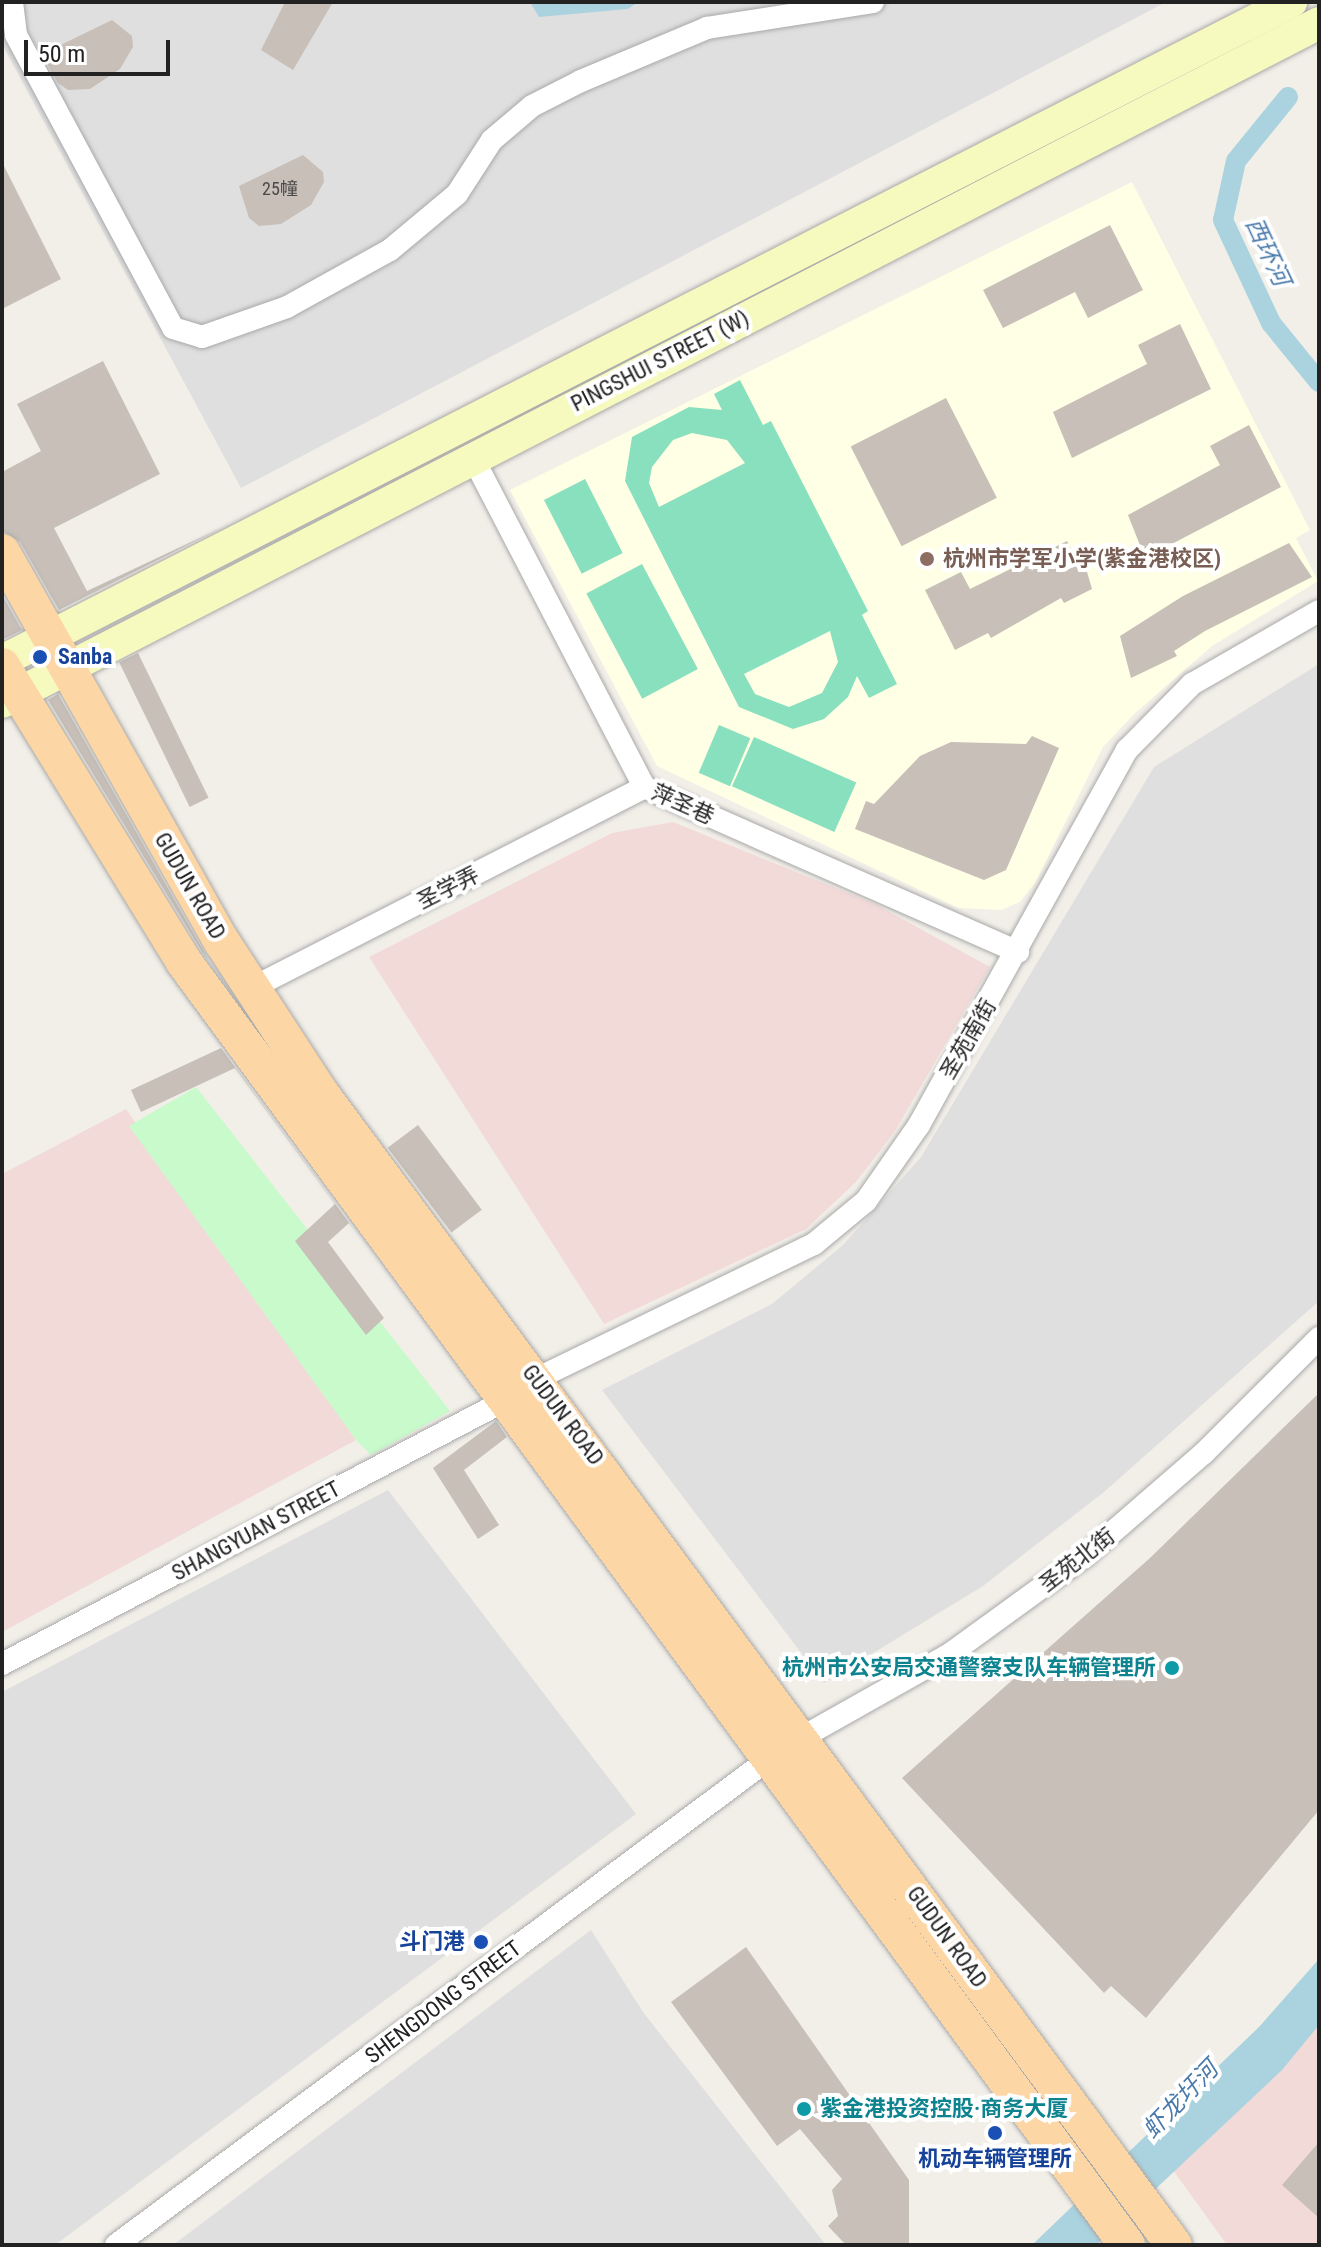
<!DOCTYPE html>
<meta charset="utf-8">
<style>
body{margin:0}
#map{position:relative;width:1321px;height:2247px;overflow:hidden;background:#f2efe9;font-family:"Roboto Condensed","Noto Sans SC",sans-serif}
div>[style]{position:absolute}
[style*='--x']{left:calc(var(--x)*1px);top:calc(var(--y)*1px);width:calc(var(--w)*1px);rotate:calc(var(--a)*1deg)}
.residential>*{inset:0;background:#e0dfdf}
.commercial>*{inset:0;background:#f2dad9}
.education>*{inset:0;background:#ffffe5}
.park>*{inset:0;background:#c8facc}
.pitch>*{inset:0;background:#88e0be;transform-origin:0 0}
.water>*{inset:0;background:#aad3df}
.canal>*{height:20px;margin:-10px;padding:0 10px;transform-origin:10px;border-radius:10px;background:#aad3df}
.building>*{inset:0;background:#c7bfb8;transform-origin:0 0}
.roads{filter:drop-shadow(0 0 2px #a9a9a9) drop-shadow(0 0 2px #a9a9a9)}
.minor>*{height:22px;margin:-11px;padding:0 11px;transform-origin:11px;border-radius:11px;background:#fff}
.secondary>*{height:32px;margin:-16px;padding:0 16px;transform-origin:16px;border-radius:16px;background:#f7fabf}
.primary>*{height:36px;margin:-18px;padding:0 18px;transform-origin:18px;border-radius:18px;background:#fcd6a4}
.dots>*{width:22px;height:22px;translate:-50% -50%;box-sizing:border-box;border:4px solid #fff;border-radius:50%}
span{translate:-50% -50%;white-space:nowrap;text-align:center;line-height:1.15;-webkit-text-stroke:8px #fff;paint-order:stroke}
.number-label{font-size:18px;color:#4b4948}
.number-label span{-webkit-text-stroke-width:0}
.street-label{font-size:22px;color:#222}
.education-label{font-size:22px;color:#785e54;font-weight:700}
.left{translate:0 -50%;text-align:left}
.transit-label{font-size:22px;color:#164399;font-weight:700}
.right{translate:-100% -50%;text-align:right}
.culture-label{font-size:22px;color:#0d838f;font-weight:700}
.water-label{font-size:24px;color:#4a7aab;font-style:italic}
.frame{position:absolute;inset:0;border:4px solid #222;pointer-events:none}
.scale{position:absolute;left:24px;top:40px;width:146px;height:36px;box-sizing:border-box;border:4px solid #222;border-top:0;padding-left:10px;font-size:24px;line-height:28px;white-space:nowrap;color:#222;-webkit-text-stroke:6px #fff;paint-order:stroke}
</style>
<div id="map">
<div class="residential">
<i style="clip-path:polygon(2px 2px,1166px 2px,241px 488px,2px 44px)"></i>
<i style="clip-path:polygon(1319px 664px,1319px 1301px,1104px 1492px,983px 1586px,824px 1683px,602px 1390px,772px 1304px,843px 1245px,921px 1157px,1154px 767px)"></i>
<i style="clip-path:polygon(388px 1490px,636px 1814px,55px 2245px,2px 2245px,2px 1692px)"></i>
<i style="clip-path:polygon(591px 1930px,643px 2012px,826px 2245px,173px 2245px)"></i>
</div>
<div class="commercial">
<i style="clip-path:polygon(673px 822px,875px 904px,990px 967px,895px 1131px,856px 1182px,806px 1229px,604px 1324px,369px 957px,612px 833px)"></i>
<i style="clip-path:polygon(126px 1109px,356px 1440px,4px 1631px,2px 1174px)"></i>
<i style="clip-path:polygon(1319px 1996px,1319px 2245px,1227px 2245px,1165px 2159px)"></i>
</div>
<div class="education">
<i style="clip-path:polygon(1132px 182px,1310px 530px,1296px 538px,1318px 581px,1212px 646px,1134px 714px,1103px 747px,1035px 883px,1020px 902px,1001px 910px,958px 908px,657px 766px,510px 490px)"></i>
</div>
<div class="park">
<i style="clip-path:polygon(196px 1087px,450px 1411px,371px 1455px,356px 1440px,129px 1126px)"></i>
</div>
<div class="pitch">
<i style="clip-path:polygon(evenodd,740px 380px,763px 425px,771px 421px,868px 611px,862px 615px,897px 684px,869px 698px,857px 676px,848px 697px,824px 719px,793px 729px,739px 707px,625px 481px,632px 437px,689px 407px,722px 410px,714px 394px,740px 380px,692px 433px,727px 440px,745px 463px,659px 507px,649px 483px,652px 467px,673px 440px,692px 433px,740px 380px,830px 631px,838px 662px,822px 693px,789px 707px,755px 694px,744px 674px,830px 631px)"></i>
<i style="left:585px;top:479px;width:83px;height:46px;rotate:63deg"></i>
<i style="left:642px;top:564px;width:119px;height:63px;rotate:62deg"></i>
<i style="left:719px;top:725px;width:34px;height:52px;rotate:23deg"></i>
<i style="left:754px;top:737px;width:112px;height:54px;rotate:24deg"></i>
</div>
<div class="water">
<i style="clip-path:polygon(530px 2px,638px 2px,628px 9px,539px 17px)"></i>
<i style="clip-path:polygon(1319px 1959px,1319px 2025px,1282px 2070px,1096px 2245px,1032px 2245px,1259px 2027px)"></i>
</div>
<div class="canal">
<i style="--x:1288;--y:97;--w:82;--a:129.1"></i>
<i style="--x:1236;--y:161;--w:60;--a:102.4"></i>
<i style="--x:1223;--y:220;--w:114;--a:65"></i>
<i style="--x:1271;--y:323;--w:76;--a:50.9"></i>
</div>
<div class="building">
<i style="clip-path:polygon(285px 2px,333px 2px,293px 70px,261px 50px)"></i>
<i style="clip-path:polygon(112px 20px,132px 36px,133px 47px,120px 69px,90px 89px,68px 90px,58px 83px,42px 54px)"></i>
<i style="clip-path:polygon(303px 155px,323px 172px,324px 182px,311px 205px,281px 224px,259px 226px,249px 218px,239px 186px)"></i>
<i style="clip-path:polygon(2px 162px,61px 279px,2px 309px)"></i>
<i style="clip-path:polygon(1110px 225px,1143px 290px,1088px 318px,1075px 292px,1003px 328px,983px 290px)"></i>
<i style="clip-path:polygon(1180px 324px,1211px 389px,1072px 458px,1053px 412px,1147px 364px,1138px 345px)"></i>
<i style="clip-path:polygon(103px 361px,160px 474px,54px 528px,87px 591px,221px 528px,59px 610px,20px 542px,2px 531px,2px 472px,41px 451px,17px 404px)"></i>
<i style="left:946px;top:398px;width:112px;height:107px;rotate:63deg"></i>
<i style="clip-path:polygon(1249px 425px,1281px 487px,1145px 558px,1128px 515px,1220px 465px,1210px 446px)"></i>
<i style="clip-path:polygon(1067px 541px,1080px 567px,1085px 565px,1092px 589px,1064px 603px,1061px 598px,991px 638px,988px 633px,955px 650px,925px 590px,961px 572px,970px 589px)"></i>
<i style="clip-path:polygon(1289px 543px,1312px 577px,1205px 631px,1174px 651px,1177px 656px,1131px 678px,1120px 636px,1183px 596px)"></i>
<i style="clip-path:polygon(2px 595px,22px 630px,2px 640px)"></i>
<i style="left:138px;top:653px;width:161px;height:21px;rotate:64deg"></i>
<i style="clip-path:polygon(58px 694px,204px 952px,209px 961px,201px 950px,48px 700px)"></i>
<i style="clip-path:polygon(1032px 736px,1059px 748px,1006px 870px,984px 880px,855px 829px,866px 801px,874px 804px,920px 756px,951px 742px,1026px 744px)"></i>
<i style="clip-path:polygon(221px 1048px,358px 1235px,349px 1223px,328px 1242px,384px 1318px,366px 1335px,295px 1241px,335px 1204px,235px 1068px,141px 1112px,131px 1090px)"></i>
<i style="left:418px;top:1125px;width:106px;height:38px;rotate:53deg"></i>
<i style="clip-path:polygon(1319px 1393px,1319px 1810px,1146px 2018px,1111px 1986px,1104px 1993px,902px 1778px,1150px 1558px)"></i>
<i style="clip-path:polygon(496px 1421px,507px 1437px,464px 1470px,499px 1525px,478px 1539px,433px 1468px)"></i>
<i style="clip-path:polygon(746px 1947px,909px 2180px,909px 2245px,846px 2245px,828px 2226px,838px 2216px,832px 2190px,842px 2179px,800px 2129px,777px 2146px,671px 2002px)"></i>
<i style="clip-path:polygon(1319px 2142px,1319px 2218px,1282px 2185px)"></i>
</div>
<div class="roads">
<div class="minor">
<i style="--x:12;--y:2;--w:33;--a:83"></i>
<i style="--x:16;--y:35;--w:332;--a:61.8"></i>
<i style="--x:173;--y:328;--w:30;--a:17"></i>
<i style="--x:202;--y:337;--w:90;--a:-19.4"></i>
<i style="--x:287;--y:307;--w:118;--a:-29"></i>
<i style="--x:390;--y:250;--w:87;--a:-39.9"></i>
<i style="--x:457;--y:194;--w:64;--a:-57.1"></i>
<i style="--x:492;--y:140;--w:52;--a:-40.4"></i>
<i style="--x:532;--y:106;--w:55;--a:-27"></i>
<i style="--x:581;--y:81;--w:137;--a:-22.8"></i>
<i style="--x:707;--y:28;--w:168;--a:-8.9"></i>
<i style="--x:473;--y:458;--w:371;--a:62.5"></i>
<i style="--x:644;--y:787;--w:409;--a:23.8"></i>
<i style="--x:252;--y:988;--w:441;--a:-27.1"></i>
<i style="--x:536;--y:1379;--w:309;--a:-25.9"></i>
<i style="--x:814;--y:1244;--w:67;--a:-39.6"></i>
<i style="--x:866;--y:1201;--w:93;--a:-55.1"></i>
<i style="--x:919;--y:1125;--w:429;--a:-61"></i>
<i style="--x:1127;--y:750;--w:93;--a:-45.4"></i>
<i style="--x:1192;--y:684;--w:146;--a:-29.9"></i>
<i style="--x:2;--y:1664;--w:573;--a:-27.64"></i>
<i style="--x:801;--y:1738;--w:171;--a:-29.4"></i>
<i style="--x:950;--y:1654;--w:167;--a:-36"></i>
<i style="--x:1085;--y:1556;--w:157;--a:-40.9"></i>
<i style="--x:1204;--y:1453;--w:163;--a:-45"></i>
<i style="--x:116;--y:2245;--w:814;--a:-36.66"></i>
</div>
<div class="secondary">
<i style="--x:2;--y:661;--w:1448;--a:-27.08"></i>
<i style="--x:2;--y:702;--w:1482;--a:-27.27"></i>
</div>
<div class="primary">
<i style="--x:2;--y:552;--w:448;--a:60.6"></i>
<i style="--x:222;--y:942;--w:178;--a:56.9"></i>
<i style="--x:319;--y:1091;--w:1436;--a:53.47"></i>
<i style="--x:2;--y:666;--w:347;--a:58.4"></i>
<i style="--x:184;--y:962;--w:1592;--a:53.68"></i>
</div>
</div>
<div class="dots">
<i style="left:927px;top:559px;background:#8d6e63"></i>
<i style="left:40px;top:657px;background:#1a4fb4"></i>
<i style="left:1172px;top:1668px;background:#0f9aa8"></i>
<i style="left:481px;top:1942px;background:#1a4fb4"></i>
<i style="left:804px;top:2109px;background:#0f9aa8"></i>
<i style="left:995px;top:2133px;background:#1a4fb4"></i>
</div>
<div class="number-label">
<span style="left:280px;top:189px">25幢</span>
</div>
<div class="street-label">
<span style="left:660px;top:361px;rotate:-27deg">PINGSHUI STREET (W)</span>
<span style="left:683px;top:804px;rotate:24deg">萍圣巷</span>
<span style="left:190px;top:886px;rotate:60deg">GUDUN ROAD</span>
<span style="left:448px;top:888px;rotate:-27deg">圣学弄</span>
<span style="left:968px;top:1039px;rotate:-60deg">圣苑南街</span>
<span style="left:563px;top:1415px;rotate:53deg">GUDUN ROAD</span>
<span style="left:256px;top:1531px;rotate:-28deg">SHANGYUAN STREET</span>
<span style="left:1077px;top:1560px;rotate:-38deg">圣苑北街</span>
<span style="left:947px;top:1937px;rotate:54deg">GUDUN ROAD</span>
<span style="left:443px;top:2002px;rotate:-37deg">SHENGDONG STREET</span>
</div>
<div class="education-label">
<span class="left" style="left:943px;top:559px">杭州市学军小学(紫金港校区)</span>
</div>
<div class="transit-label">
<span class="left" style="left:58px;top:657px">Sanba</span>
<span class="right" style="left:465px;top:1942px">斗门港</span>
<span style="left:995px;top:2159px">机动车辆管理所</span>
</div>
<div class="culture-label">
<span class="right" style="left:1156px;top:1668px">杭州市公安局交通警察支队车辆管理所</span>
<span class="left" style="left:820px;top:2109px">紫金港投资控股·商务大厦</span>
</div>
<div class="water-label">
<span style="left:1267px;top:252px;rotate:65deg">西环河</span>
<span style="left:1181px;top:2100px;rotate:-46deg">虾龙圩河</span>
</div>
<div class="frame"></div>
<div class="scale">50 m</div>
</div>
